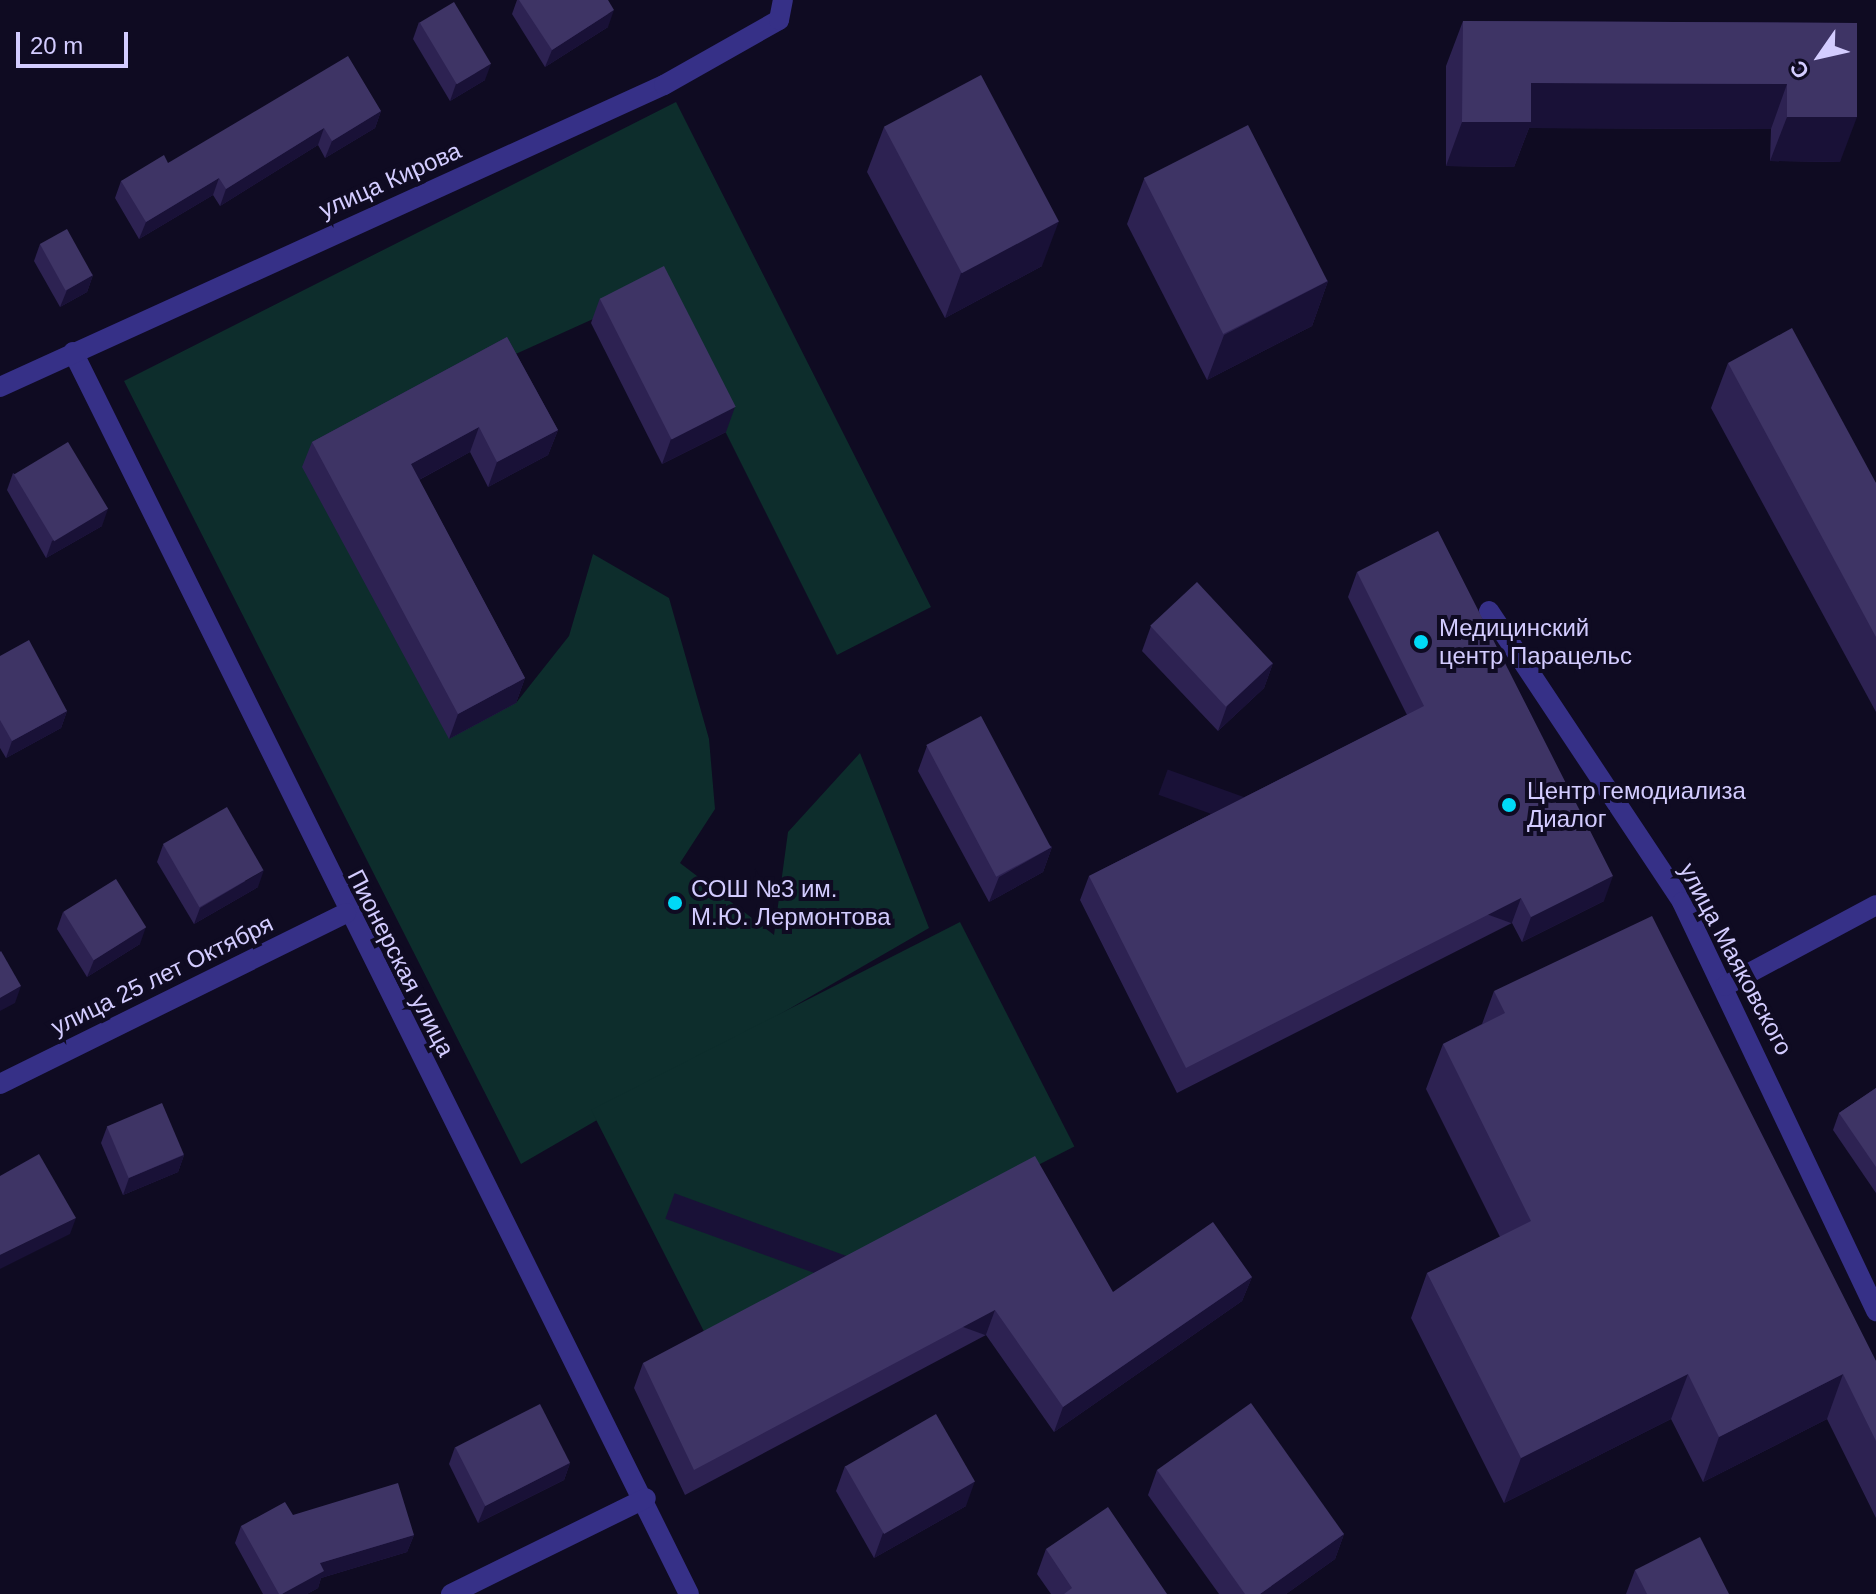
<!DOCTYPE html>
<meta charset="utf-8">
<style>
body{margin:0}
#map{position:relative;width:1876px;height:1594px;overflow:hidden;background:#0f0b22;font-family:Helvetica,sans-serif}
div>[style]{position:absolute}
[style*='--x']{left:calc(var(--x)*1px);top:calc(var(--y)*1px);width:calc(var(--w)*1px);rotate:calc(var(--a)*1deg)}
.green>*{inset:0;background:#0d2d2c;transform-origin:0 0}
.minor>*{height:20px;margin:-10px;padding:0 10px;transform-origin:10px;border-radius:10px;background:#363087}
.wall>*{inset:0;background:#2d2252}
.shaded-wall>*{inset:0;background:#191137;transform-origin:0 0}
.building>*{inset:0;background:#3e3465;transform-origin:0 0}
.dots>*{width:22px;height:22px;translate:-50% -50%;box-sizing:border-box;border:4px solid #0f0b22;border-radius:50%}
span{translate:-50% -50%;white-space:nowrap;text-align:center;line-height:1.15;-webkit-text-stroke:8px #0f0b22;paint-order:stroke}
.street-label{font-size:24px;color:#d3ccff}
.poi-label{font-size:24px;color:#d3ccff}
.left{translate:0 -50%;text-align:left}
.north{position:absolute;left:1780px;top:16px;width:80px;height:80px;-webkit-text-stroke:6px #0f0b22;paint-order:stroke;rotate:236deg;font-size:22px;font-weight:700;line-height:32px;text-align:center;color:#d3ccff}
.north::after{content:'';display:block;margin:auto;width:28px;height:36px;background:#d3ccff;clip-path:polygon(50% 0,100% 100%,50% 72%,0 100%)}
.scale{position:absolute;left:16px;top:32px;width:112px;height:36px;box-sizing:border-box;border:4px solid #d3ccff;border-top:0;padding-left:10px;font-size:24px;line-height:28px;white-space:nowrap;color:#d3ccff;-webkit-text-stroke:6px #0f0b22;paint-order:stroke}
</style>
<div id="map">
<div class="green">
<i style="clip-path:polygon(676px 102px,931px 607px,837px 655px,655px 291px,498px 362px,303px 467px,516px 703px,569px 636px,593px 554px,669px 598px,709px 739px,715px 809px,680px 863px,774px 935px,788px 832px,860px 753px,929px 928px,521px 1164px,124px 381px)"></i>
<i style="left:960px;top:922px;width:252px;height:414px;rotate:63deg"></i>
</div>
<div class="minor">
<i style="--x:73;--y:352;--w:1386;--a:63.62"></i>
<i style="--x:0;--y:387;--w:729;--a:-24.46"></i>
<i style="--x:664;--y:85;--w:132;--a:-29.5"></i>
<i style="--x:779;--y:20;--w:20;--a:-79"></i>
<i style="--x:1489;--y:611;--w:349;--a:56.4"></i>
<i style="--x:1682;--y:902;--w:453;--a:64.6"></i>
<i style="--x:1725;--y:986;--w:171;--a:-28.2"></i>
<i style="--x:0;--y:1084;--w:386;--a:-26.3"></i>
<i style="--x:451;--y:1594;--w:217;--a:-26.2"></i>
</div>
<div class="wall">
<i style="clip-path:polygon(517px 0,608px 0,608px 27px,545px 67px,512px 14px)"></i>
<i style="clip-path:polygon(1463px 21px,1857px 23px,1840px 162px,1770px 161px,1771px 129px,1529px 128px,1514px 167px,1446px 166px,1446px 66px)"></i>
<i style="clip-path:polygon(419px 22px,485px 80px,450px 101px,413px 39px)"></i>
<i style="clip-path:polygon(381px 111px,375px 128px,325px 158px,318px 145px,220px 206px,213px 195px,139px 239px,115px 198px,121px 181px,168px 163px)"></i>
<i style="clip-path:polygon(884px 127px,1042px 266px,945px 318px,867px 172px)"></i>
<i style="clip-path:polygon(1144px 179px,1328px 281px,1312px 326px,1207px 380px,1127px 224px)"></i>
<i style="clip-path:polygon(40px 244px,93px 275px,87px 292px,60px 307px,34px 261px)"></i>
<i style="clip-path:polygon(600px 298px,726px 432px,662px 464px,591px 323px)"></i>
<i style="clip-path:polygon(507px 337px,558px 430px,548px 455px,488px 487px,470px 452px,419px 480px,525px 678px,516px 703px,449px 739px,302px 467px,312px 442px)"></i>
<i style="clip-path:polygon(1728px 363px,1876px 483px,1876px 712px,1711px 408px)"></i>
<i style="clip-path:polygon(13px 473px,102px 526px,46px 558px,7px 490px)"></i>
<i style="clip-path:polygon(1357px 572px,1604px 901px,1522px 942px,1512px 923px,1177px 1093px,1080px 900px,1089px 876px,1407px 715px,1348px 597px)"></i>
<i style="clip-path:polygon(1151px 626px,1273px 663px,1264px 688px,1218px 731px,1142px 651px)"></i>
<i style="clip-path:polygon(0 656px,67px 711px,61px 728px,6px 758px,0 748px)"></i>
<i style="clip-path:polygon(927px 746px,1052px 847px,1043px 872px,989px 902px,918px 771px)"></i>
<i style="clip-path:polygon(163px 845px,258px 887px,194px 924px,157px 862px)"></i>
<i style="clip-path:polygon(63px 912px,140px 944px,87px 977px,57px 929px)"></i>
<i style="clip-path:polygon(1494px 991px,1876px 1361px,1876px 1518px,1827px 1419px,1703px 1482px,1671px 1419px,1504px 1503px,1411px 1318px,1427px 1273px,1500px 1237px,1426px 1089px,1443px 1044px,1482px 1024px)"></i>
<i style="clip-path:polygon(1876px 1088px,1876px 1193px,1833px 1130px,1839px 1113px)"></i>
<i style="clip-path:polygon(107px 1127px,184px 1155px,178px 1172px,123px 1195px,101px 1143px)"></i>
<i style="clip-path:polygon(1252px 1277px,1242px 1301px,1054px 1432px,986px 1335px,685px 1495px,634px 1388px,643px 1363px,1113px 1292px)"></i>
<i style="clip-path:polygon(455px 1447px,570px 1463px,564px 1480px,478px 1523px,449px 1464px)"></i>
<i style="clip-path:polygon(845px 1466px,966px 1506px,874px 1558px,836px 1491px)"></i>
<i style="clip-path:polygon(1157px 1470px,1344px 1534px,1335px 1559px,1286px 1594px,1219px 1594px,1148px 1495px)"></i>
<i style="clip-path:polygon(293px 1515px,414px 1535px,407px 1552px,321px 1578px,318px 1588px,307px 1594px,263px 1594px,235px 1543px,241px 1526px)"></i>
<i style="clip-path:polygon(1046px 1549px,1167px 1594px,1051px 1594px,1037px 1574px)"></i>
<i style="clip-path:polygon(1635px 1570px,1729px 1594px,1626px 1594px)"></i>
</div>
<div class="shaded-wall">
<i style="clip-path:polygon(614px 10px,608px 27px,545px 67px,552px 50px)"></i>
<i style="clip-path:polygon(491px 64px,485px 80px,450px 101px,456px 84px)"></i>
<i style="clip-path:polygon(1531px 83px,1787px 84px,1771px 129px,1529px 128px,1514px 167px,1446px 166px,1462px 122px)"></i>
<i style="clip-path:polygon(381px 111px,375px 128px,325px 158px,332px 141px)"></i>
<i style="clip-path:polygon(1787px 117px,1857px 117px,1840px 162px,1770px 161px)"></i>
<i style="clip-path:polygon(324px 128px,318px 145px,220px 206px,226px 189px)"></i>
<i style="clip-path:polygon(219px 178px,213px 195px,139px 239px,146px 222px)"></i>
<i style="clip-path:polygon(1059px 221px,1042px 266px,945px 318px,961px 273px)"></i>
<i style="clip-path:polygon(93px 275px,87px 292px,60px 307px,67px 290px)"></i>
<i style="clip-path:polygon(1328px 281px,1312px 326px,1207px 380px,1224px 335px)"></i>
<i style="clip-path:polygon(735px 407px,726px 432px,662px 464px,671px 439px)"></i>
<i style="clip-path:polygon(479px 427px,470px 452px,402px 489px,411px 464px)"></i>
<i style="clip-path:polygon(558px 430px,548px 455px,488px 487px,497px 462px)"></i>
<i style="clip-path:polygon(108px 509px,102px 526px,46px 558px,52px 541px)"></i>
<i style="clip-path:polygon(1273px 663px,1264px 688px,1218px 731px,1227px 706px)"></i>
<i style="clip-path:polygon(525px 678px,516px 703px,449px 739px,458px 714px)"></i>
<i style="clip-path:polygon(67px 711px,61px 728px,6px 758px,12px 741px)"></i>
<i style="clip-path:polygon(1052px 847px,1043px 872px,989px 902px,999px 877px)"></i>
<i style="clip-path:polygon(264px 870px,258px 887px,194px 924px,200px 908px)"></i>
<i style="clip-path:polygon(1613px 876px,1604px 901px,1522px 942px,1531px 917px)"></i>
<i style="left:1521px;top:898px;width:27px;height:376px;rotate:110deg"></i>
<i style="clip-path:polygon(146px 927px,140px 944px,87px 977px,94px 960px)"></i>
<i style="clip-path:polygon(21px 986px,15px 1003px,0 1011px,0 998px)"></i>
<i style="clip-path:polygon(184px 1155px,178px 1172px,123px 1195px,129px 1178px)"></i>
<i style="clip-path:polygon(76px 1218px,70px 1234px,0 1269px,0 1255px)"></i>
<i style="clip-path:polygon(1252px 1277px,1242px 1301px,1054px 1432px,1063px 1407px)"></i>
<i style="left:995px;top:1310px;width:27px;height:341px;rotate:110deg"></i>
<i style="clip-path:polygon(1688px 1374px,1671px 1419px,1504px 1503px,1521px 1458px)"></i>
<i style="clip-path:polygon(1843px 1374px,1827px 1419px,1703px 1482px,1719px 1437px)"></i>
<i style="clip-path:polygon(570px 1463px,564px 1480px,478px 1523px,485px 1506px)"></i>
<i style="clip-path:polygon(975px 1481px,966px 1506px,874px 1558px,883px 1533px)"></i>
<i style="clip-path:polygon(1344px 1534px,1335px 1559px,1286px 1594px,1260px 1594px)"></i>
<i style="clip-path:polygon(414px 1535px,407px 1552px,321px 1578px,318px 1588px,307px 1594px,282px 1594px,320px 1563px)"></i>
</div>
<div class="building">
<i style="clip-path:polygon(519px 0,608px 0,614px 10px,552px 50px)"></i>
<i style="left:454px;top:2px;width:72px;height:40px;rotate:59deg"></i>
<i style="clip-path:polygon(1463px 21px,1857px 23px,1857px 117px,1787px 117px,1787px 84px,1531px 83px,1531px 122px,1462px 122px)"></i>
<i style="clip-path:polygon(348px 56px,381px 111px,332px 141px,324px 128px,226px 189px,219px 178px,146px 222px,121px 181px,164px 155px,168px 163px)"></i>
<i style="left:981px;top:75px;width:166px;height:110px;rotate:62deg"></i>
<i style="left:1248px;top:125px;width:175px;height:117px;rotate:63deg"></i>
<i style="left:67px;top:229px;width:53px;height:31px;rotate:61deg"></i>
<i style="left:664px;top:266px;width:158px;height:72px;rotate:63deg"></i>
<i style="clip-path:polygon(1792px 328px,1876px 483px,1876px 637px,1728px 363px)"></i>
<i style="clip-path:polygon(507px 337px,558px 430px,497px 462px,479px 427px,411px 464px,525px 678px,458px 714px,312px 442px)"></i>
<i style="left:68px;top:442px;width:78px;height:63px;rotate:59deg"></i>
<i style="clip-path:polygon(1438px 531px,1613px 876px,1531px 917px,1521px 898px,1186px 1068px,1089px 876px,1424px 706px,1357px 572px)"></i>
<i style="left:1197px;top:582px;width:111px;height:64px;rotate:47deg"></i>
<i style="clip-path:polygon(29px 640px,67px 711px,12px 741px,0 720px,0 656px)"></i>
<i style="left:981px;top:716px;width:149px;height:62px;rotate:62deg"></i>
<i style="left:227px;top:807px;width:73px;height:74px;rotate:60deg"></i>
<i style="left:116px;top:879px;width:57px;height:62px;rotate:58deg"></i>
<i style="clip-path:polygon(1652px 916px,1876px 1361px,1876px 1441px,1843px 1374px,1719px 1437px,1688px 1374px,1521px 1458px,1427px 1273px,1531px 1221px,1443px 1044px,1505px 1013px,1494px 991px)"></i>
<i style="clip-path:polygon(1px 951px,21px 986px,0 998px,0 952px)"></i>
<i style="clip-path:polygon(1876px 1088px,1876px 1167px,1839px 1113px)"></i>
<i style="left:162px;top:1103px;width:56px;height:60px;rotate:67deg"></i>
<i style="clip-path:polygon(39px 1154px,76px 1218px,0 1255px,0 1176px)"></i>
<i style="clip-path:polygon(1035px 1156px,1113px 1292px,1213px 1222px,1252px 1277px,1063px 1407px,995px 1310px,694px 1470px,643px 1363px)"></i>
<i style="clip-path:polygon(1251px 1403px,1344px 1534px,1260px 1594px,1245px 1594px,1157px 1470px)"></i>
<i style="left:540px;top:1404px;width:66px;height:95px;rotate:63deg"></i>
<i style="left:936px;top:1414px;width:78px;height:105px;rotate:60deg"></i>
<i style="clip-path:polygon(398px 1483px,414px 1535px,320px 1563px,324px 1571px,282px 1594px,279px 1594px,241px 1526px,285px 1502px,293px 1515px)"></i>
<i style="clip-path:polygon(1108px 1507px,1167px 1594px,1064px 1594px,1072px 1588px,1046px 1549px)"></i>
<i style="clip-path:polygon(1700px 1537px,1729px 1594px,1647px 1594px,1635px 1570px)"></i>
</div>
<div class="dots">
<i style="left:1421px;top:642px;background:#00d9f7"></i>
<i style="left:1509px;top:805px;background:#00d9f7"></i>
<i style="left:675px;top:903px;background:#00d9f7"></i>
</div>
<div class="street-label">
<span style="left:390px;top:180px;rotate:-24deg">улица Кирова</span>
<span style="left:1736px;top:959px;rotate:62deg">улица Маяковского</span>
<span style="left:401px;top:963px;rotate:63deg">Пионерская улица</span>
<span style="left:162px;top:975px;rotate:-26deg">улица 25 лет Октября</span>
</div>
<div class="poi-label">
<span class="left" style="left:1439px;top:642px">Медицинский<br>центр Парацельс</span>
<span class="left" style="left:1527px;top:805px">Центр гемодиализа<br>Диалог</span>
<span class="left" style="left:691px;top:903px">СОШ №3 им.<br>М.Ю. Лермонтова</span>
</div>
<div class="north">С</div>
<div class="scale">20 m</div>
</div>
